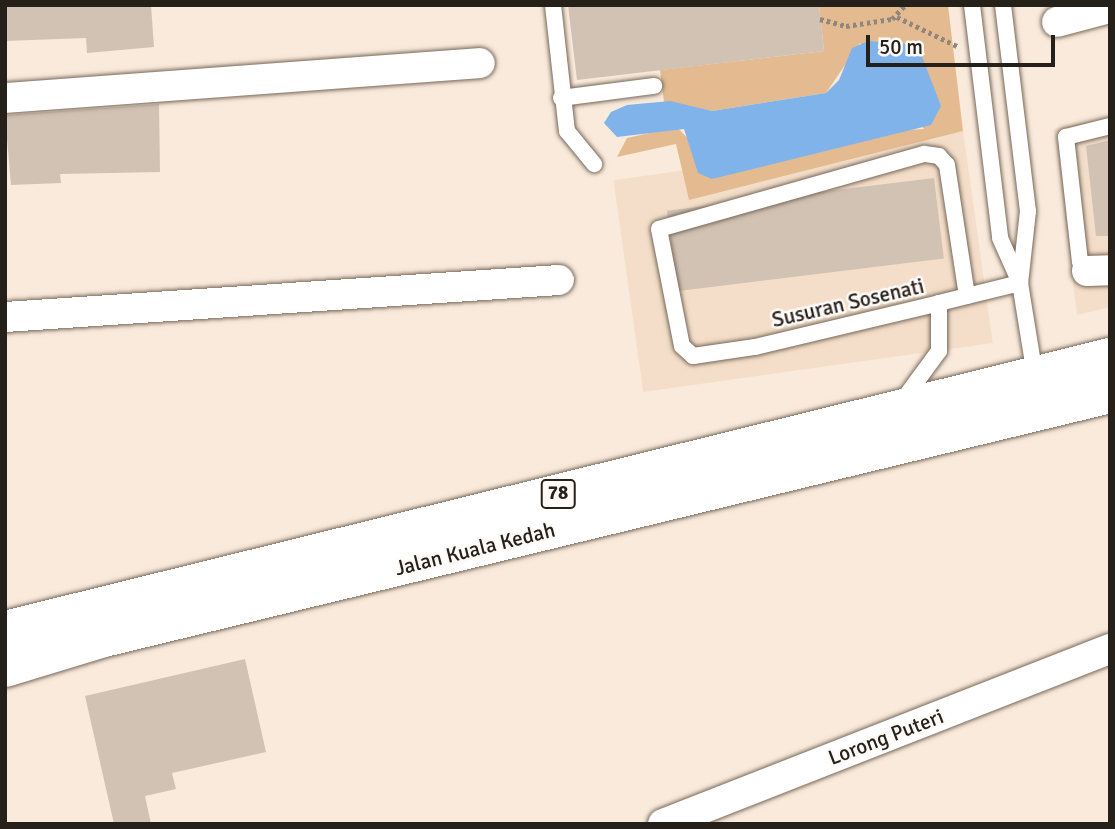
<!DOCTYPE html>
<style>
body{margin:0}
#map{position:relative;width:1115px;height:829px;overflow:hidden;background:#faeadb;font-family:Signika,sans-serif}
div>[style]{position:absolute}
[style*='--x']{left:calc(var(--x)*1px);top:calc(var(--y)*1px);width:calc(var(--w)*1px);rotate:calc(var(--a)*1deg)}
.built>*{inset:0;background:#f4dec9;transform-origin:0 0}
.green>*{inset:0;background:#e4bb91}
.water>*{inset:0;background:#7fb3e9}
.building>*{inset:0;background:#d2c2b3;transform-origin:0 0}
.path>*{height:4.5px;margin-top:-2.25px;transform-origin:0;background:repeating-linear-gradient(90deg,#90867b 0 3.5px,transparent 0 7px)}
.roads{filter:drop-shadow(0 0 2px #76685a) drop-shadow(0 0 2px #76685a)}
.service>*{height:16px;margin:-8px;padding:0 8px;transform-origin:8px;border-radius:8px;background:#fff}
.minor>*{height:30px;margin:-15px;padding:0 15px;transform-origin:15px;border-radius:15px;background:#fff}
.primary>*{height:38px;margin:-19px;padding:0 19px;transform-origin:19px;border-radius:19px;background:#fff}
span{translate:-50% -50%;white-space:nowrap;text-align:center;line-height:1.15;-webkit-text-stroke:5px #fdfaf7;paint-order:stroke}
.shield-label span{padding:2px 5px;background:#fdfaf7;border:2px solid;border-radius:5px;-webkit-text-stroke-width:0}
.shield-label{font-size:19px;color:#25201a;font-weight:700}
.street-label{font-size:21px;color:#25201a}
.frame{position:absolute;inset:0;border:7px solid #25201a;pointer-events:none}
.scale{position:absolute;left:866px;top:35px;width:189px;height:32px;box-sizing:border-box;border:4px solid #25201a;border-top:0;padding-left:9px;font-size:21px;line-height:24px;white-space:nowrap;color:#25201a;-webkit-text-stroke:5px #fdfaf7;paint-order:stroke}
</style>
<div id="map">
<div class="built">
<i style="clip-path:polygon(1110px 117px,1110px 307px,1077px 315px,1054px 129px)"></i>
<i style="left:963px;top:131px;width:214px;height:353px;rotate:82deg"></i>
</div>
<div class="green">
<i style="clip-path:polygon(819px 5px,948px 5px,963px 131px,689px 200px,676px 144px,617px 157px,627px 138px,677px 127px,690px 141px,924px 129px,860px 43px,826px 93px,712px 111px,664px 102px,660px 70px,824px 51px)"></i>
</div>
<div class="water">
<i style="clip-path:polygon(868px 41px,906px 44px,921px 54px,941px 106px,931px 125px,712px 179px,698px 173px,684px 129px,617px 137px,604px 123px,611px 112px,627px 105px,670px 101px,712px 111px,826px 93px,839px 80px,852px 48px)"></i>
</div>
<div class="building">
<i style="clip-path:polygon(5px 5px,151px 5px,154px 47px,87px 53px,86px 38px,5px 41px)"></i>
<i style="clip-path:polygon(568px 5px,819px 5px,824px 51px,577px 80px)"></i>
<i style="clip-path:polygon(159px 104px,160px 172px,60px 174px,61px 183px,11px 185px,5px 115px)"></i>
<i style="clip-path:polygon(1110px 140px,1110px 236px,1096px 236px,1086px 146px)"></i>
<i style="left:934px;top:178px;width:81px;height:269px;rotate:83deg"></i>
<i style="clip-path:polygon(245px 659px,266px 752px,172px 773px,176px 789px,145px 796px,151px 824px,114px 824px,85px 696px)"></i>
</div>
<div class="path">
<i style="--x:897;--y:17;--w:69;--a:25.8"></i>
<i style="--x:820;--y:19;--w:27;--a:15"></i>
<i style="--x:846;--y:26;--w:47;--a:-8.7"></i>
<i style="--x:892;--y:19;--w:19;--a:-47"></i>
</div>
<div class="roads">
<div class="service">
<i style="--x:553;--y:5;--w:127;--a:83.7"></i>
<i style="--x:567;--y:131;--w:43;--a:50.7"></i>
<i style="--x:972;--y:5;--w:235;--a:83.1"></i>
<i style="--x:1000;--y:238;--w:49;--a:66"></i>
<i style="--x:1003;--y:5;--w:208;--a:83.1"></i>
<i style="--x:1028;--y:211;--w:72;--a:96.3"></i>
<i style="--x:1020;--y:283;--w:94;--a:80.8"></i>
<i style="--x:561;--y:98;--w:94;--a:-7.4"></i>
<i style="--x:1087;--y:271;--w:11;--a:-128"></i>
<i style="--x:1080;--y:262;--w:126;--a:-96.4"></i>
<i style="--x:1066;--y:137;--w:45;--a:-14"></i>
<i style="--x:967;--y:296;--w:133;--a:-98.7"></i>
<i style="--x:947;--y:165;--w:12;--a:-132"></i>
<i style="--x:939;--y:156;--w:15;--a:-172"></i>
<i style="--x:924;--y:154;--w:275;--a:164.2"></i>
<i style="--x:659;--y:229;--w:119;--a:78.9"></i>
<i style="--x:682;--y:346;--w:15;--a:42"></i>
<i style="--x:693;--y:356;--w:63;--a:-8.3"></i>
<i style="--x:755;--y:347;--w:189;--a:-13.4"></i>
<i style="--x:939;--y:303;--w:29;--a:-14"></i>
<i style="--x:967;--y:296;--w:55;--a:-13.8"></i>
<i style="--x:903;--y:400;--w:61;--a:-53.7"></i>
<i style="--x:939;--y:351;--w:48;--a:-90"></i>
</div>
<div class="minor">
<i style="--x:1057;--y:22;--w:55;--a:-14.8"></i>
<i style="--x:5;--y:98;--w:476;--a:-4.2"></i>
<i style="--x:1087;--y:271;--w:23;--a:-2"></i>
<i style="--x:5;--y:317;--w:555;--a:-3.82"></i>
<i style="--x:663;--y:824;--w:480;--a:-21.4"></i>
</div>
<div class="primary">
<i style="--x:5;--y:630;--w:1138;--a:-13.88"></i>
<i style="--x:5;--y:668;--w:103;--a:-16.9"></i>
<i style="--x:104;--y:638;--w:1035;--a:-13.63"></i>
</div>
</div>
<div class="shield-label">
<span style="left:558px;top:494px">78</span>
</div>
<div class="street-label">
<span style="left:848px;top:303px;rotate:-13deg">Susuran Sosenati</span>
<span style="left:475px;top:549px;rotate:-14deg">Jalan Kuala Kedah</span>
<span style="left:886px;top:737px;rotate:-21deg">Lorong Puteri</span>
</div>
<div class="frame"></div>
<div class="scale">50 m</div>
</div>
